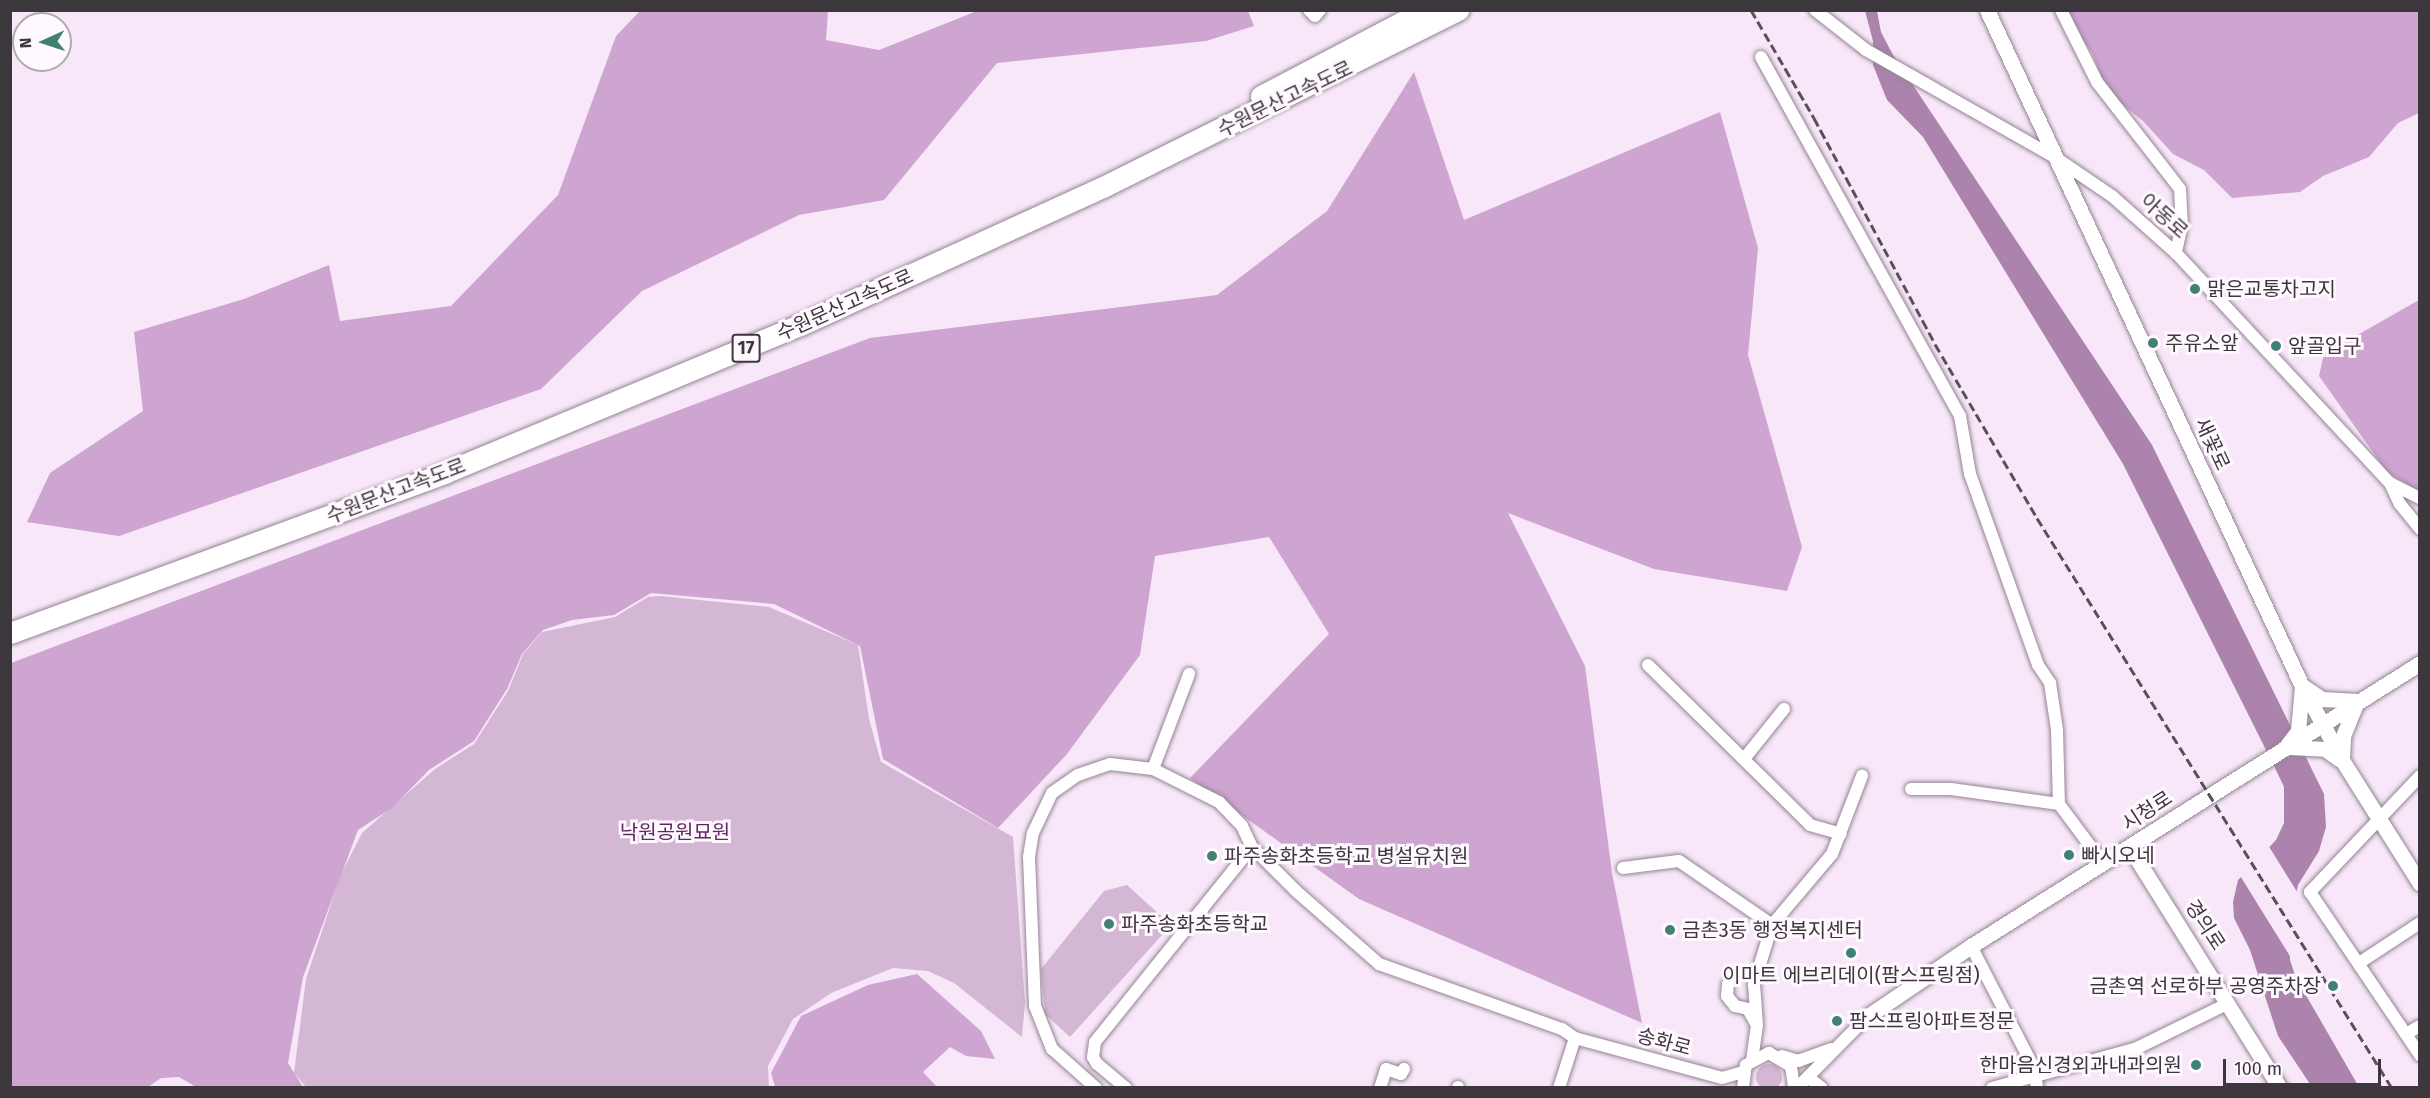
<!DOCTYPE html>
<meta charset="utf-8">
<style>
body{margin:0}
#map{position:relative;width:2430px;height:1098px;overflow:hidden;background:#f8e7f8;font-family:"Fira Sans","Noto Sans KR",sans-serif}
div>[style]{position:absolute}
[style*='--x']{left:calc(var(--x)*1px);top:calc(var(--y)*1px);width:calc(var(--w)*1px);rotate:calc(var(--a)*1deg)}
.green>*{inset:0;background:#d3b7d4}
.round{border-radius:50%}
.forest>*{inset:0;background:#cea4d0}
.water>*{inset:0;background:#ab83ad}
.pier>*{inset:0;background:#f8e7f8}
.roads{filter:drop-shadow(0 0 2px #938493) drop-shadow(0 0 2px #938493)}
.minor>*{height:12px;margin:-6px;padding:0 6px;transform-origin:6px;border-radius:6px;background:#fff}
.tertiary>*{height:15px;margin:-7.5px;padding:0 7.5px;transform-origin:7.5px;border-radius:7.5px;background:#fff}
.motorway>*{height:21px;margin:-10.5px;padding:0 10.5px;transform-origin:10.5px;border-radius:10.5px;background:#fff}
.rail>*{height:3px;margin-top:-1.5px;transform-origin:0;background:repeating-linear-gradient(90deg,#575058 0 9px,transparent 0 13.5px)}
.dots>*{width:16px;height:16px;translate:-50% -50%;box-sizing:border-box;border:3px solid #fff8ff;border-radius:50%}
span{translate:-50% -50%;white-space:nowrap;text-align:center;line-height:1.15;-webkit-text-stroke:6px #fff8ff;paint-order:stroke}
.shield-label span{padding:2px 4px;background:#fff8ff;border:2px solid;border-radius:4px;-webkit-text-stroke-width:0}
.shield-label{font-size:18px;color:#3c363d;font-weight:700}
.street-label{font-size:20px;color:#3c363d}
.poi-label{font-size:20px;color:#3c363d}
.left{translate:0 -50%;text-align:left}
.right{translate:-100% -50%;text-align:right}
.park-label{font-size:20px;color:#5d2b61}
.frame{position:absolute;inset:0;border:12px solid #3c363d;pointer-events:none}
.north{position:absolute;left:12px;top:12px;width:60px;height:60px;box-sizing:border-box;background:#fff8ff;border:2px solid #b1aab1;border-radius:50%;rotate:267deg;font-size:16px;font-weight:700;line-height:24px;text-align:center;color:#3c363d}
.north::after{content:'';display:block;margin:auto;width:21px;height:27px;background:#418171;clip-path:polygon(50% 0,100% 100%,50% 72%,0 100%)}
.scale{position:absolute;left:2223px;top:1059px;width:158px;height:27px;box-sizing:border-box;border:3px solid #3c363d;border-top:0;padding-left:8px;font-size:18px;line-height:21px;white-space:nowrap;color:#3c363d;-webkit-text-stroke:4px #fff8ff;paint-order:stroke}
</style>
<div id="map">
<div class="green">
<i style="clip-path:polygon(660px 596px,769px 607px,858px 645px,869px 719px,881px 762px,1013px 837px,1025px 1003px,1022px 1037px,954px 983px,928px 971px,893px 968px,831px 993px,793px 1019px,768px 1066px,769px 1087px,307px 1088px,294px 1073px,306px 979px,341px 874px,362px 833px,435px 769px,474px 744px,508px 691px,523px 654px,542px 632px,615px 617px,648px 597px)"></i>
<i style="clip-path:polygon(1127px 885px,1171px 925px,1070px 1037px,1045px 1014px,1041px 969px,1104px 891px)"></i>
<i class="round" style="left:1756px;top:1064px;width:26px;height:26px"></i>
</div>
<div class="forest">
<i style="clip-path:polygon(640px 11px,828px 11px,826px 40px,879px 50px,977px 11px,1248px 11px,1254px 26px,1206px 41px,997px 63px,884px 200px,799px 215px,642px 291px,541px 389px,119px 536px,27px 522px,50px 473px,143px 411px,134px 332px,244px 299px,329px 265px,340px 321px,451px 306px,558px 195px,616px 36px)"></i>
<i style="clip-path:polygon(2068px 11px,2419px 11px,2419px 113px,2398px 123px,2369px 157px,2323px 176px,2300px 192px,2232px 198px,2204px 170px,2173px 154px,2143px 121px,2108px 93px,2092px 53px,2070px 23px)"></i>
<i style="clip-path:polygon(1414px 72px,1464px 220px,1720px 112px,1758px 248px,1748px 355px,1802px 547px,1787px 591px,1654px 569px,1508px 513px,1585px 666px,1612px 873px,1642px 1023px,1359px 899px,1190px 778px,1329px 634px,1269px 537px,1155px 556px,1140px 655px,1067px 754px,998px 828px,883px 759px,860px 646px,774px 604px,651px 593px,614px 615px,572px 620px,543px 630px,522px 654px,507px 689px,474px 741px,429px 770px,392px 808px,358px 830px,303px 977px,288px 1063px,303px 1087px,196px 1087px,179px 1077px,161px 1078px,148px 1087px,11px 1088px,11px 663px,870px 338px,1217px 295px,1327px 211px)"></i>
<i style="clip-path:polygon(2419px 300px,2419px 492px,2387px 472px,2319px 376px,2324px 354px)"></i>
<i style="clip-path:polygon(917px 974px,981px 1031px,995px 1059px,966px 1056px,950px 1047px,923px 1072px,937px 1087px,775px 1087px,771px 1073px,801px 1016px,868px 985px)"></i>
</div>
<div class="water">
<i style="clip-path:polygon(1865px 11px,1877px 11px,1881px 32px,1893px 55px,2152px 445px,2324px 794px,2326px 827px,2319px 851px,2298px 885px,2289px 927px,2290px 960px,2296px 978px,2359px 1087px,2312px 1087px,2278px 1036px,2250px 950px,2234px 918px,2233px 902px,2238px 880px,2276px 840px,2284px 823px,2284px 787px,2276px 770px,2123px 464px,1923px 137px,1887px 100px,1873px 65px,1873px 41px)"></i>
</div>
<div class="pier">
<i style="clip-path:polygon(2268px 845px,2299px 895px,2292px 928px,2293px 961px,2239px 874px)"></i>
</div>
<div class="roads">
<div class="minor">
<i style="--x:1309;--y:10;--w:8;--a:45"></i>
<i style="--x:1315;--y:16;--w:8;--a:-50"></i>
<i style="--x:1815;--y:10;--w:65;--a:38.1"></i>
<i style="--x:1866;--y:50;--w:219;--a:29.6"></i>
<i style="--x:2056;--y:158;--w:68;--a:34.2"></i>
<i style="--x:2112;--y:196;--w:86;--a:41.7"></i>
<i style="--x:2176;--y:253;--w:314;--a:47.1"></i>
<i style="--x:2390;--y:483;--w:23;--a:65"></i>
<i style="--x:2400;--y:504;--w:32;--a:51"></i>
<i style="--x:2061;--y:10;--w:80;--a:63.4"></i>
<i style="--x:2097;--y:82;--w:135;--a:52.2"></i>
<i style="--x:2180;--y:189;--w:35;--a:87"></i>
<i style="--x:2182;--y:224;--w:30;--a:102"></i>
<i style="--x:1761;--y:57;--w:410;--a:61"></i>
<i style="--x:1960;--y:416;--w:59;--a:80.2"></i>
<i style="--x:1970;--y:474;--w:203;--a:70.4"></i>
<i style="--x:2038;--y:665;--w:22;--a:56"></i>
<i style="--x:2050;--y:683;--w:48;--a:81.5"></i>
<i style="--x:2057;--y:730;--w:74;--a:88.5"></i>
<i style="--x:2390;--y:483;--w:34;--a:27"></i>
<i style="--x:1648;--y:665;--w:228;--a:44.6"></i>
<i style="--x:1810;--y:825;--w:32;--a:16"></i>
<i style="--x:1744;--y:759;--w:64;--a:-51.3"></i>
<i style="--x:1153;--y:769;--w:102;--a:-69.2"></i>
<i style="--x:2420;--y:776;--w:160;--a:133.5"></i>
<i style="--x:2310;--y:892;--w:197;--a:56"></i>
<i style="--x:1911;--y:789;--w:40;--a:0"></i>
<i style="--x:1951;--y:789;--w:109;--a:7.9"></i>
<i style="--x:2059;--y:804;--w:74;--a:53.3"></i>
<i style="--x:1623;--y:868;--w:56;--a:-7.1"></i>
<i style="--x:1679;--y:861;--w:113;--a:34.5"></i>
<i style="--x:1971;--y:946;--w:137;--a:62.7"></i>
<i style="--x:2034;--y:1068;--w:20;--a:81"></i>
<i style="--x:2359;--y:963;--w:73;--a:-33.3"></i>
<i style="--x:1728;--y:984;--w:12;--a:95"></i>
<i style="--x:1727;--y:996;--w:13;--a:51"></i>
<i style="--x:1735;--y:1006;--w:13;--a:13"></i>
<i style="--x:1748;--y:1009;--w:18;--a:61"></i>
<i style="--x:1757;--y:1025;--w:34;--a:98"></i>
<i style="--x:1757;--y:1025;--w:41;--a:-94.2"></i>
<i style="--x:1754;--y:984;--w:62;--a:-73"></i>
<i style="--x:1772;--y:925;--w:93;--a:-49.8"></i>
<i style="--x:1832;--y:854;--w:84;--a:-69"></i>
<i style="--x:2406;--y:1034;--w:16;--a:-30"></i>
<i style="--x:1575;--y:1038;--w:152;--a:15.2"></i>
<i style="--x:1722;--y:1078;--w:22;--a:-16"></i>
<i style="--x:1782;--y:1056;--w:17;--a:17"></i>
<i style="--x:1798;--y:1061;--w:35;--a:-20"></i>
<i style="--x:1809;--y:1078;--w:16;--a:38"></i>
<i style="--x:1096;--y:1088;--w:59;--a:-138.4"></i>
<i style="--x:1052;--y:1049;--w:46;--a:-111.6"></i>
<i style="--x:1035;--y:1006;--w:149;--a:-92.3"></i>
<i style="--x:1029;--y:857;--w:24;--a:-81"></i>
<i style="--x:1033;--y:833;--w:44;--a:-64.6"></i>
<i style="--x:1052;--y:793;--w:32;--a:-35"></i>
<i style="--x:1078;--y:775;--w:34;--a:-19"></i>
<i style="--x:1110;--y:764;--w:43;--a:6.6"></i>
<i style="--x:1153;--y:769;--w:74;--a:26.6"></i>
<i style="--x:1219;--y:802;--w:33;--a:46"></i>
<i style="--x:1242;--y:826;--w:23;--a:65"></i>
<i style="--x:1252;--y:847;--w:62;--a:45"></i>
<i style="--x:1296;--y:891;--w:111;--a:41.3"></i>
<i style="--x:1379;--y:964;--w:194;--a:19.6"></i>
<i style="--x:1562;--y:1029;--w:16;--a:35"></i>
<i style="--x:1575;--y:1038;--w:52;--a:107.7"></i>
<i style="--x:1126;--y:1088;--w:38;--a:-140"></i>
<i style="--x:1097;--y:1064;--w:8;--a:-120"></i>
<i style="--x:1093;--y:1057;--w:15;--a:-82"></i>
<i style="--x:1095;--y:1042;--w:250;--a:-51.2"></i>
<i style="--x:1380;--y:1088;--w:20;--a:-72"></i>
<i style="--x:1386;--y:1069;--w:16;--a:18"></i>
<i style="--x:1401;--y:1074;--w:6;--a:-59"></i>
<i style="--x:1458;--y:1088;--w:1;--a:-90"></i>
<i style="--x:1743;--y:1088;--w:23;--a:-83"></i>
<i style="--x:1746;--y:1065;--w:26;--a:-28"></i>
<i style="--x:1769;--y:1053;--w:26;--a:31"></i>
<i style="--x:1791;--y:1066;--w:22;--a:82"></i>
<i style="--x:1797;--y:1088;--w:101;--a:-45.4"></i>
<i style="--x:1992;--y:1088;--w:150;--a:-15.4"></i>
<i style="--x:2137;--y:1048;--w:102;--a:-26.1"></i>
</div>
<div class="tertiary">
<i style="--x:1987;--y:10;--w:746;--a:65.02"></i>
<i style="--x:2302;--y:686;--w:84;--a:61.6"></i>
<i style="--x:2342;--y:760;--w:146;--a:57.8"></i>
<i style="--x:2304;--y:687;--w:22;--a:34"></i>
<i style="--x:2322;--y:699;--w:36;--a:3"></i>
<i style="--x:2287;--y:745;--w:18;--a:-52"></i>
<i style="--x:2298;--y:731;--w:45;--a:-84.9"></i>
<i style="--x:2289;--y:747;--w:36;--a:3"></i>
<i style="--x:2325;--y:749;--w:17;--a:36"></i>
<i style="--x:2342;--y:758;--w:22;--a:-87"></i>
<i style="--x:2343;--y:736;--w:35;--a:-68"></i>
<i style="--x:2130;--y:848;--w:283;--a:58"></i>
<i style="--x:1868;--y:1016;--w:125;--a:-34.2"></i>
<i style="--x:1971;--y:946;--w:531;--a:-32.22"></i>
</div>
<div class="motorway">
<i style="--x:1261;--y:96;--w:185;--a:-27.7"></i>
<i style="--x:10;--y:633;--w:463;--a:-20.2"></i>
<i style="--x:444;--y:473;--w:386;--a:-22.6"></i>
<i style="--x:800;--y:325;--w:333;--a:-24.5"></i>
<i style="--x:1103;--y:187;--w:397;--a:-26.5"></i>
</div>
</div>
<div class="rail">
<i style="--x:1751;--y:10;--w:125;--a:59.7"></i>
<i style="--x:1814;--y:118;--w:256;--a:61.8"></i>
<i style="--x:1935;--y:344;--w:202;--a:59.6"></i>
<i style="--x:2037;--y:518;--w:672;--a:58.09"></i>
</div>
<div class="dots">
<i style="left:2195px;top:289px;background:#418171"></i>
<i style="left:2153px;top:343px;background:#418171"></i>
<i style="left:2276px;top:346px;background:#418171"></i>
<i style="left:2069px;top:855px;background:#418171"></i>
<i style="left:1212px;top:856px;background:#418171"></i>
<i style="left:1109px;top:924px;background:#418171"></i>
<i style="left:1670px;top:930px;background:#418171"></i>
<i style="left:1851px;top:953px;background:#418171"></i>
<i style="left:2333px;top:986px;background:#418171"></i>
<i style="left:1837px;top:1021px;background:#418171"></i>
<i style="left:2196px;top:1065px;background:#418171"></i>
</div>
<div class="shield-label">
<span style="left:746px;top:348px">17</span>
</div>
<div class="street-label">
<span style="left:1285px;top:99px;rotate:-26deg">수원문산고속도로</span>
<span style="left:2164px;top:216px;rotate:42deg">아동로</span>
<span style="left:845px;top:305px;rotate:-24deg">수원문산고속도로</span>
<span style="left:2212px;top:444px;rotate:65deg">새꽃로</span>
<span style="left:396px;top:491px;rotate:-21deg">수원문산고속도로</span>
<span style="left:2147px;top:811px;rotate:-33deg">시청로</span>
<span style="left:2205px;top:925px;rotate:57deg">경의로</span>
<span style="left:1664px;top:1042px;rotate:15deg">송화로</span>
</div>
<div class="poi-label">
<span class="left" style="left:2207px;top:289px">맑은교통차고지</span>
<span class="left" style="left:2165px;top:343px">주유소앞</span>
<span class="left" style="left:2288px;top:346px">앞골입구</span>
<span class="left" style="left:2081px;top:855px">빠시오네</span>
<span class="left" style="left:1224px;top:856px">파주송화초등학교 병설유치원</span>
<span class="left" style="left:1121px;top:924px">파주송화초등학교</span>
<span class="left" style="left:1682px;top:930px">금촌3동 행정복지센터</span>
<span style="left:1851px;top:975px">이마트 에브리데이(팜스프링점)</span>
<span class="right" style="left:2321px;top:986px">금촌역 선로하부 공영주차장</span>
<span class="left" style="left:1849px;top:1021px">팜스프링아파트정문</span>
<span class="right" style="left:2182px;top:1065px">한마음신경외과내과의원</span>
</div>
<div class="park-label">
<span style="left:675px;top:832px">낙원공원묘원</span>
</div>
<div class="frame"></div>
<div class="north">N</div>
<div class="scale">100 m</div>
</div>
